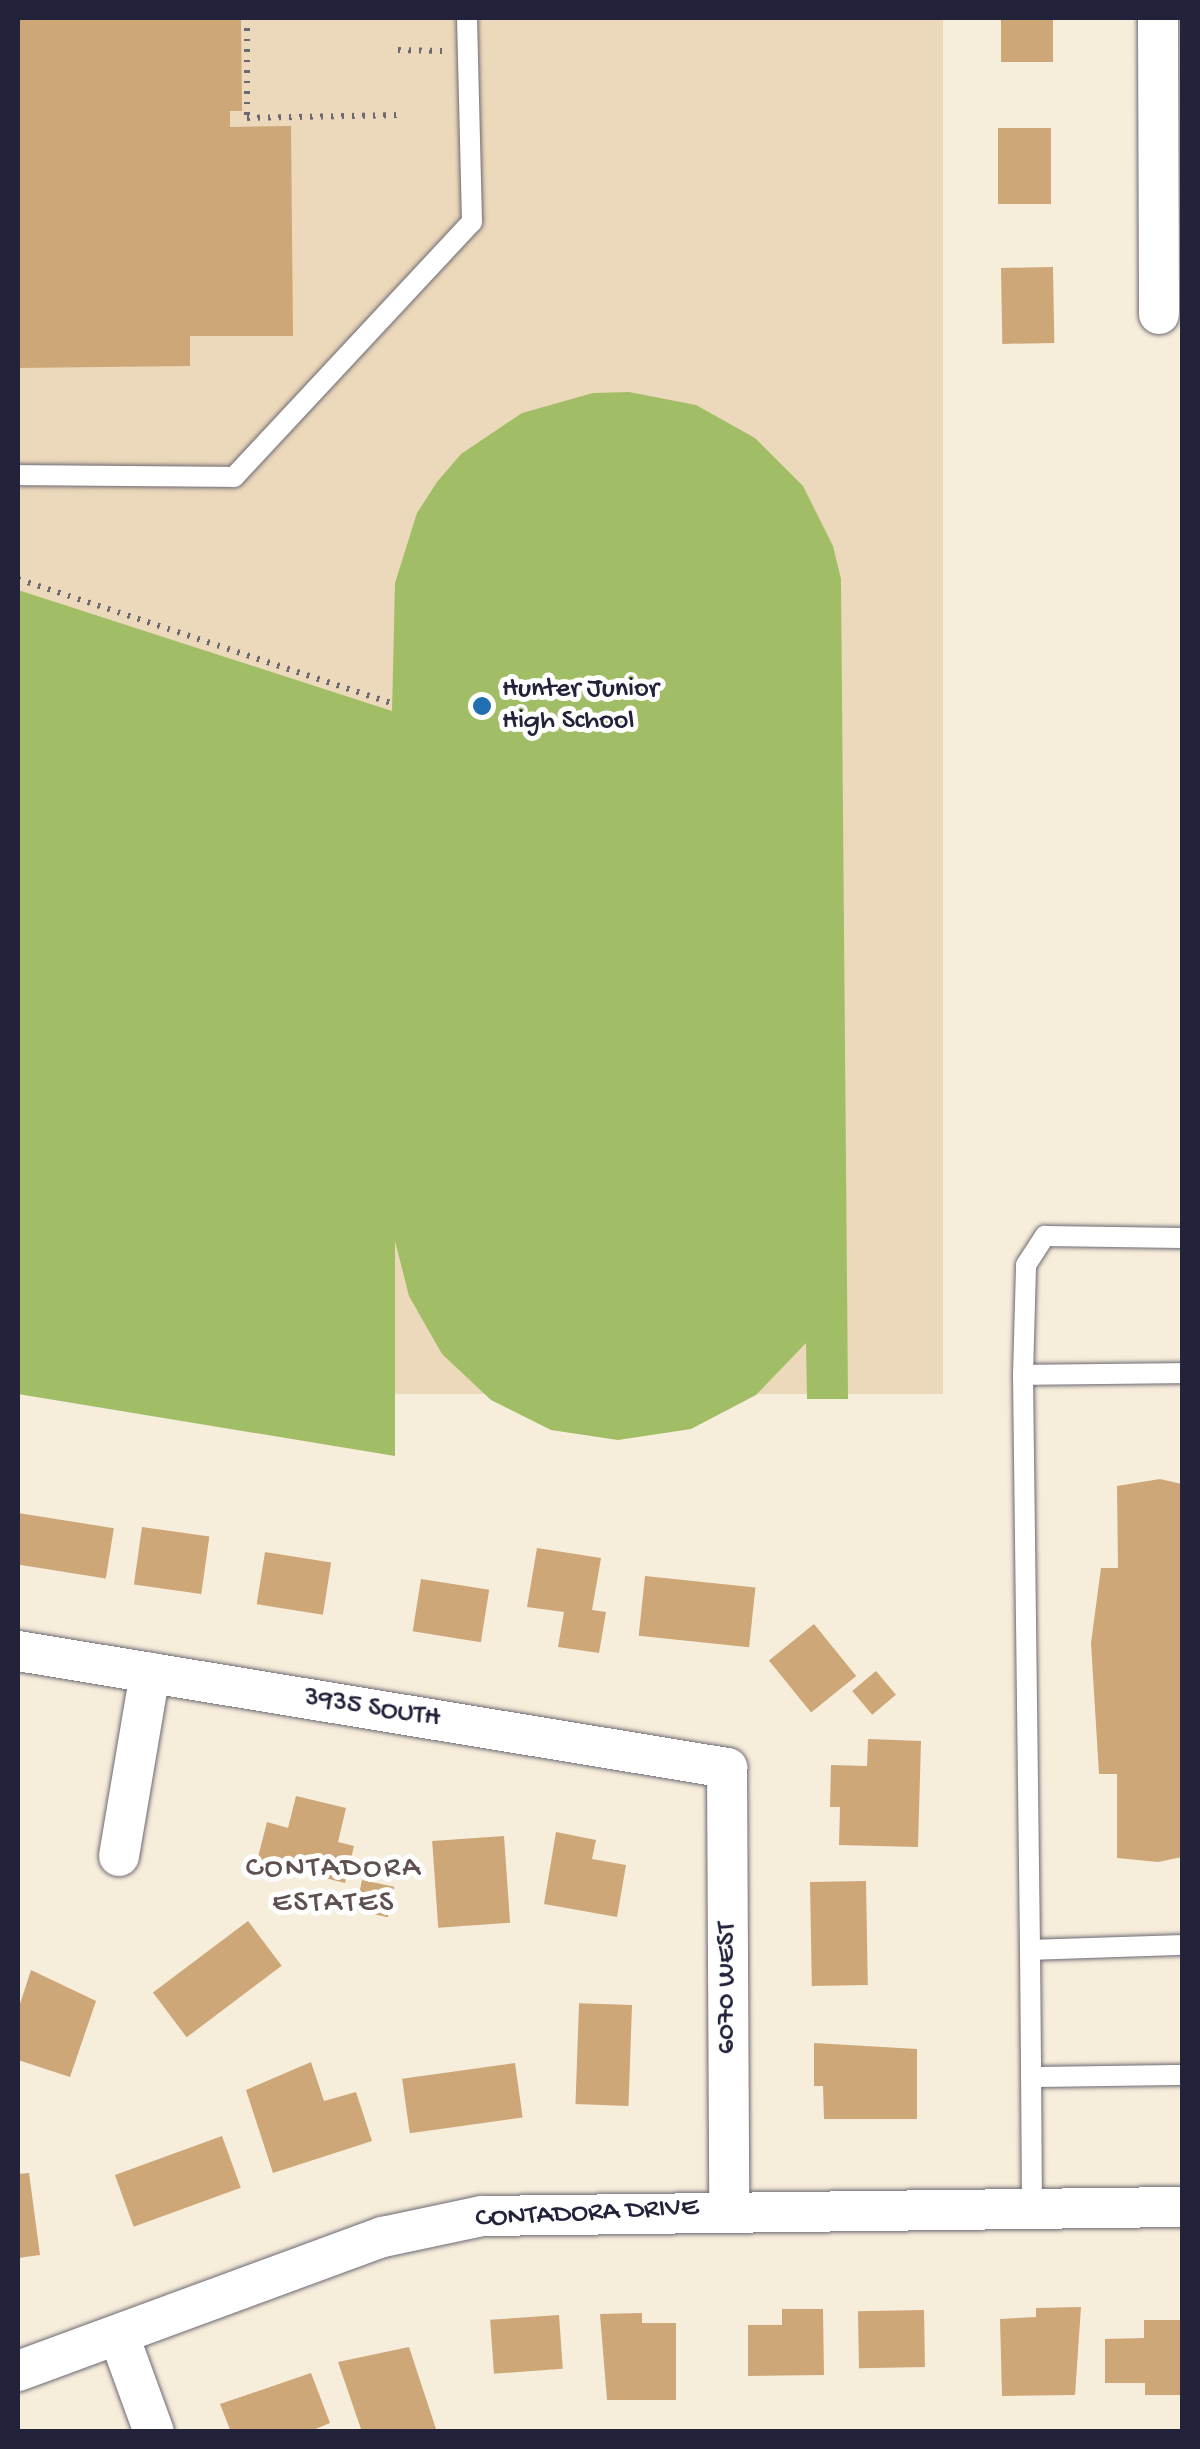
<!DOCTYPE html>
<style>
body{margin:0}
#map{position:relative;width:1200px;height:2449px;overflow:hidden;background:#f7eddb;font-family:"Gochi Hand",sans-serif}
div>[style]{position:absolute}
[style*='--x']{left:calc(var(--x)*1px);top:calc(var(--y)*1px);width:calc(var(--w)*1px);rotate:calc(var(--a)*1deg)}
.built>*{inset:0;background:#ecd8ba;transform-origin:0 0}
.green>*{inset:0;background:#a1be66}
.building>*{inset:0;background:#cda778;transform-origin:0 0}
.path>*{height:6px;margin-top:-3px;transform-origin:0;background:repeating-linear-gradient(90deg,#6d6973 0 2.5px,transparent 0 10.5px)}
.roads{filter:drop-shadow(0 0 2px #6d6973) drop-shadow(0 0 2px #6d6973)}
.service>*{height:20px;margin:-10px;padding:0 10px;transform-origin:10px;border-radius:10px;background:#fff}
.minor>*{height:40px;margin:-20px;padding:0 20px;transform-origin:20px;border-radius:20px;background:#fff}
.dots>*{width:28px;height:28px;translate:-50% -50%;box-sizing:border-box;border:5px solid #fff;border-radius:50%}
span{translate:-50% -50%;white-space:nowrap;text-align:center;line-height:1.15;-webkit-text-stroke:10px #fff;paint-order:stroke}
.poi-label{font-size:28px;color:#22223b}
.left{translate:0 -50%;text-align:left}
.street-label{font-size:28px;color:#22223b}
.neighbourhood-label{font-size:30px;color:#5e5150;letter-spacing:2.5px}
.frame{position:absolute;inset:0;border:20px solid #22223b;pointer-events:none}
</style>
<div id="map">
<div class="built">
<i style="left:18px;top:18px;width:925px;height:1376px"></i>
</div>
<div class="green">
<i style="clip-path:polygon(629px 392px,696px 405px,755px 438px,803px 486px,833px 546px,841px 579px,848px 1399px,807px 1399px,806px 1343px,756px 1395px,691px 1429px,618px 1440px,551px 1430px,491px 1400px,442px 1354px,409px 1296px,395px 1241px,395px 1456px,18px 1394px,18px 590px,392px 711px,395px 583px,417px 513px,437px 482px,461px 454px,522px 413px,593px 393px)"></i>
</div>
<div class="building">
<i style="clip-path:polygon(18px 18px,241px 18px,242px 111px,230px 111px,230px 127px,291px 126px,293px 336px,190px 336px,190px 366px,18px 368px)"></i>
<i style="left:1001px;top:18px;width:52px;height:44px"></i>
<i style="left:998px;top:128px;width:53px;height:76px"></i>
<i style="left:1053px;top:267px;width:76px;height:52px;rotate:89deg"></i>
<i style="clip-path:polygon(1160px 1479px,1182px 1484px,1182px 1857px,1158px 1862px,1117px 1858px,1117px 1774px,1099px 1774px,1091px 1643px,1101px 1568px,1118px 1568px,1117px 1486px)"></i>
<i style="left:18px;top:1513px;width:97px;height:51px;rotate:9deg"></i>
<i style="left:142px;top:1527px;width:68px;height:58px;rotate:8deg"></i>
<i style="clip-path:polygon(537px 1548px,601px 1558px,592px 1610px,606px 1612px,599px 1653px,558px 1647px,564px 1612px,527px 1607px)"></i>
<i style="left:265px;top:1552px;width:67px;height:53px;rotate:9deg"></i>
<i style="left:645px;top:1576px;width:111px;height:60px;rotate:6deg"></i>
<i style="left:421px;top:1579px;width:69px;height:53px;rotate:9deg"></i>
<i style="left:814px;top:1624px;width:67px;height:58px;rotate:51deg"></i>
<i style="left:876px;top:1671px;width:31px;height:31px;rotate:50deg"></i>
<i style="clip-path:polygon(868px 1739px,921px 1741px,918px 1847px,839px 1845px,840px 1807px,830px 1807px,831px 1765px,867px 1766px)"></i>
<i style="clip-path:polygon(296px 1796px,346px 1808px,338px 1842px,354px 1846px,345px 1883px,257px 1861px,267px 1822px,288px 1828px)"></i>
<i style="clip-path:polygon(556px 1832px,596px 1840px,592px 1859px,626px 1865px,617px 1917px,544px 1904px)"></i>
<i style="left:504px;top:1836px;width:87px;height:72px;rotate:86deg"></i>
<i style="left:362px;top:1880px;width:33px;height:31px;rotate:12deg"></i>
<i style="left:866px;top:1881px;width:104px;height:56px;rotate:89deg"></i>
<i style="left:248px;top:1921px;width:56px;height:119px;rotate:53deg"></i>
<i style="clip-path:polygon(31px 1970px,96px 2001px,70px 2077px,18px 2060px,18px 2010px)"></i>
<i style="left:632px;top:2005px;width:101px;height:53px;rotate:92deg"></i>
<i style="clip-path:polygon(814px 2043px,917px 2049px,917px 2119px,824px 2119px,823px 2086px,814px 2086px)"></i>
<i style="clip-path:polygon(311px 2062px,324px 2101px,356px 2092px,372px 2141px,273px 2173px,246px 2090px)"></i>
<i style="left:515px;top:2063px;width:55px;height:114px;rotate:82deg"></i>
<i style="left:222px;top:2136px;width:55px;height:114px;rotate:70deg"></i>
<i style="clip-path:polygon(29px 2173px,40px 2255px,18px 2258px,18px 2174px)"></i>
<i style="clip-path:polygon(1081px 2307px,1075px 2395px,1002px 2396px,1000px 2319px,1036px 2317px,1036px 2308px)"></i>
<i style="clip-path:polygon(782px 2309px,823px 2309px,824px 2375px,748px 2376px,748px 2325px,782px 2325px)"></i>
<i style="left:924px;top:2310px;width:57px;height:66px;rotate:89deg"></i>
<i style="clip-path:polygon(642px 2313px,642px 2323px,676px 2323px,676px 2400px,607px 2400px,600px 2314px)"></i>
<i style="left:559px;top:2315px;width:54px;height:69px;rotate:86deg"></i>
<i style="clip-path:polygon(1144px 2320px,1182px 2320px,1182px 2395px,1145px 2395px,1145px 2383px,1105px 2383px,1105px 2339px,1144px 2338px)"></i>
<i style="clip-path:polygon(409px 2347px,437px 2432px,362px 2432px,338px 2362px)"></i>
<i style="clip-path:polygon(311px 2373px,330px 2423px,308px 2432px,231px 2432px,220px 2404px)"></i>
</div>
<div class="path">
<i style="--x:247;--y:18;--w:100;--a:90"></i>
<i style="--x:247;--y:118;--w:153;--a:-1.1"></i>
<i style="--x:398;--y:50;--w:44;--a:1.3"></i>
<i style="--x:18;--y:579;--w:395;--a:18.4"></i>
</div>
<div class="roads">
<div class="service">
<i style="--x:18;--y:475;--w:216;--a:0.5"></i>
<i style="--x:234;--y:477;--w:349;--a:-47"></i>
<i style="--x:472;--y:222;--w:204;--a:-91.4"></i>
<i style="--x:1182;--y:1373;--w:159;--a:179.3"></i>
<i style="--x:1023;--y:1375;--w:575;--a:89.3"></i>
<i style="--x:1030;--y:1950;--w:152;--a:-1.9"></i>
<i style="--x:1023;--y:1375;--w:110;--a:-88.4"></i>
<i style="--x:1026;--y:1265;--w:35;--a:-57"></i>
<i style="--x:1045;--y:1236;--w:137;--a:0.8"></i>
<i style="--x:1030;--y:1950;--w:127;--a:89.5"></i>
<i style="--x:1032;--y:2208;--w:131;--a:-90.4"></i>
<i style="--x:1031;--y:2077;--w:151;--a:-0.8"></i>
</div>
<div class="minor">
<i style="--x:1158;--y:18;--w:296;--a:89.8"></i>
<i style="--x:18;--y:1651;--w:719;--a:9.37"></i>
<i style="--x:727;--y:1768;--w:440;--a:89.7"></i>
<i style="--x:119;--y:1856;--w:186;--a:-80.4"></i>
<i style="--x:119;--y:2336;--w:102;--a:70"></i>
<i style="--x:18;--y:2371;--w:389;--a:-20.2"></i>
<i style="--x:383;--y:2237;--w:101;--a:-12"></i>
<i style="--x:482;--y:2216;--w:700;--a:-0.74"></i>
</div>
</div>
<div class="dots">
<i style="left:482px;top:706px;background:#1f6fb2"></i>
</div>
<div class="poi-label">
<span class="left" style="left:502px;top:706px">Hunter Junior<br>High School</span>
</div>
<div class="street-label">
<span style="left:372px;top:1709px;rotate:9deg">3935 SOUTH</span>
<span style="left:728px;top:1988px;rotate:-90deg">6070 WEST</span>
<span style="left:587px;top:2214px;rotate:-3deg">CONTADORA DRIVE</span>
</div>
<div class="neighbourhood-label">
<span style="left:334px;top:1887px">CONTADORA<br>ESTATES</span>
</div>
<div class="frame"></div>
</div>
